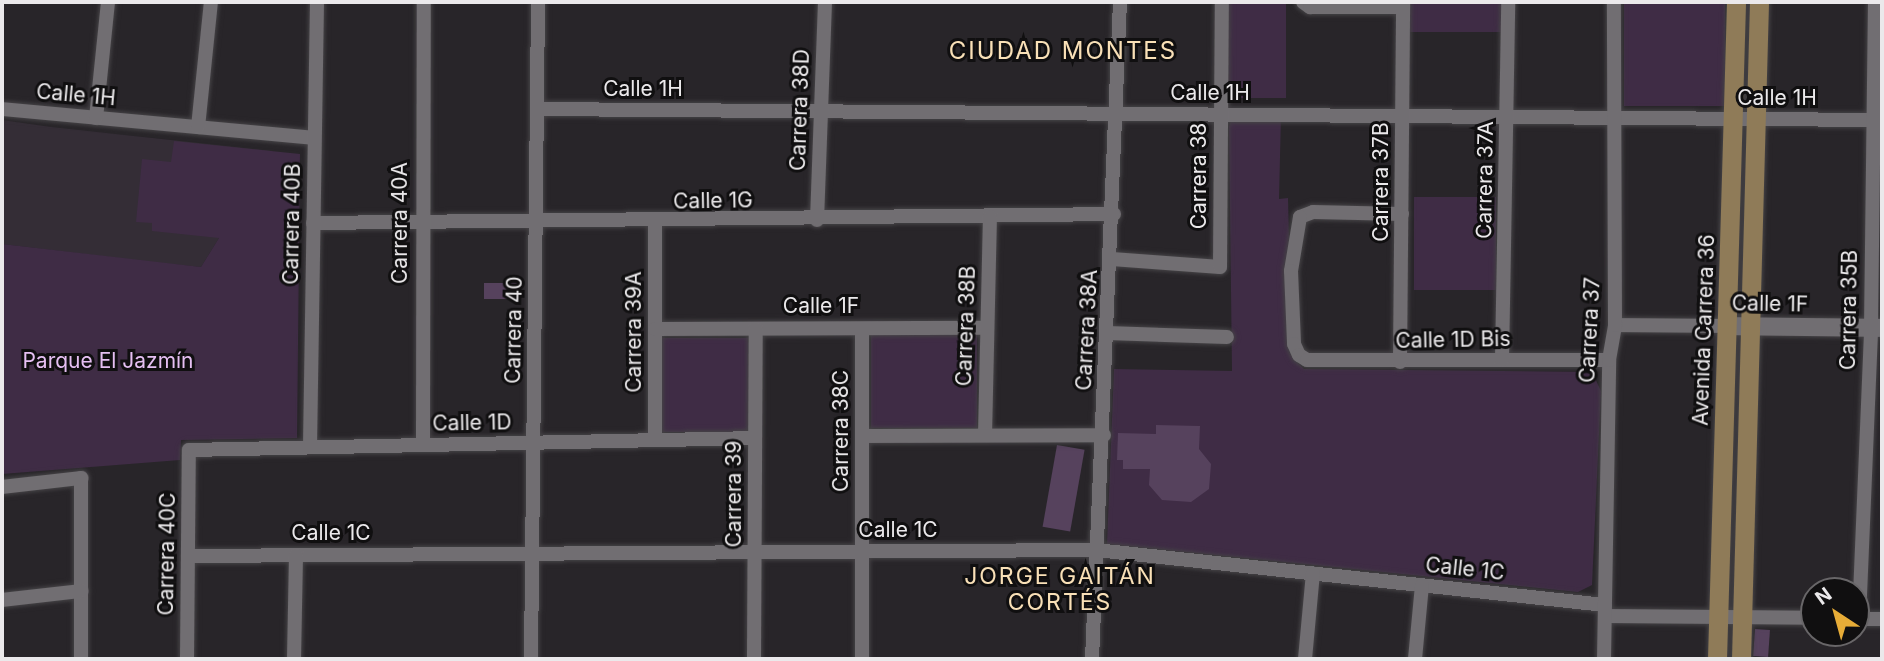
<!DOCTYPE html>
<meta charset="utf-8">
<style>
body{margin:0}
#map{position:relative;width:1884px;height:661px;overflow:hidden;background:#282529;font-family:Inter,sans-serif}
div>[style]{position:absolute}
[style*='--x']{left:calc(var(--x)*1px);top:calc(var(--y)*1px);width:calc(var(--w)*1px);rotate:calc(var(--a)*1deg)}
.built>*{inset:0;background:#342d36}
.green>*{inset:0;background:#3f2c45;transform-origin:0 0}
.building>*{inset:0;background:#56425d;transform-origin:0 0}
.roads{filter:drop-shadow(0 0 2px #454346) drop-shadow(0 0 2px #454346)}
.minor>*{height:14px;margin:-7px;padding:0 7px;transform-origin:7px;border-radius:7px;background:#716e72}
.tertiary>*{height:18px;margin:-9px;padding:0 9px;transform-origin:9px;border-radius:9px;background:#716e72}
.secondary>*{height:19px;margin:-9.5px;padding:0 9.5px;transform-origin:9.5px;border-radius:9.5px;background:#8f7b58}
span{translate:-50% -50%;white-space:nowrap;text-align:center;line-height:1.15;-webkit-text-stroke:6px #100f10;paint-order:stroke}
.street-label{font-size:21px;color:#ebe9eb}
.park-label{font-size:21px;color:#e5bff2}
.neighbourhood-label{font-size:23px;color:#f9e0b7;letter-spacing:2px}
.quarter-label{font-size:24px;color:#f9e0b7;letter-spacing:2px}
.frame{position:absolute;inset:0;border:4px solid #ebe9eb;pointer-events:none}
.north{position:absolute;left:1800px;top:577px;width:70px;height:70px;box-sizing:border-box;background:#100f10;border:2px solid #686668;border-radius:50%;rotate:324deg;font-size:19px;font-weight:700;line-height:28px;text-align:center;color:#ebe9eb}
.north::after{content:'';display:block;margin:auto;width:24px;height:32px;background:#e7ac37;clip-path:polygon(50% 0,100% 100%,50% 72%,0 100%)}
</style>
<div id="map">
<div class="built">
<i style="clip-path:polygon(2px 120px,51px 127px,273px 151px,201px 267px,151px 262px,2px 244px)"></i>
</div>
<div class="green">
<i style="left:1228px;top:2px;width:58px;height:96px"></i>
<i style="left:1409px;top:2px;width:95px;height:30px"></i>
<i style="left:1624px;top:2px;width:101px;height:104px"></i>
<i style="clip-path:polygon(1281px 115px,1279px 199px,1288px 198px,1292px 357px,1304px 369px,1592px 372px,1601px 391px,1592px 585px,1578px 592px,1107px 544px,1114px 369px,1232px 371px,1229px 126px,1231px 121px)"></i>
<i style="clip-path:polygon(174px 141px,300px 154px,297px 438px,181px 440px,180px 460px,2px 474px,2px 244px,201px 267px,219px 238px,152px 231px,152px 223px,136px 222px,142px 159px,171px 162px)"></i>
<i style="left:1414px;top:197px;width:82px;height:93px"></i>
<i style="left:871px;top:335px;width:106px;height:93px"></i>
<i style="left:749px;top:338px;width:94px;height:87px;rotate:90deg"></i>
</div>
<div class="building">
<i style="left:484px;top:283px;width:35px;height:16px"></i>
<i style="clip-path:polygon(1156px 425px,1200px 426px,1199px 449px,1211px 464px,1209px 489px,1191px 502px,1162px 500px,1149px 485px,1150px 469px,1123px 469px,1123px 460px,1117px 460px,1118px 433px,1156px 434px)"></i>
<i style="left:1057px;top:445px;width:28px;height:83px;rotate:10deg"></i>
<i style="left:1755px;top:629px;width:15px;height:27px;rotate:4deg"></i>
</div>
<div class="roads">
<div class="minor">
<i style="--x:1303;--y:2;--w:9;--a:36"></i>
<i style="--x:1310;--y:7;--w:93;--a:0"></i>
<i style="--x:2;--y:109;--w:313;--a:5.3"></i>
<i style="--x:537;--y:109;--w:1345;--a:0.47"></i>
<i style="--x:96;--y:118;--w:117;--a:-84.1"></i>
<i style="--x:198;--y:127;--w:126;--a:-84.1"></i>
<i style="--x:1402;--y:214;--w:89;--a:-178.7"></i>
<i style="--x:1313;--y:212;--w:14;--a:159"></i>
<i style="--x:1300;--y:217;--w:55;--a:99.5"></i>
<i style="--x:1291;--y:271;--w:73;--a:87.6"></i>
<i style="--x:1294;--y:344;--w:12;--a:66"></i>
<i style="--x:1299;--y:355;--w:9;--a:32"></i>
<i style="--x:1307;--y:360;--w:302;--a:0"></i>
<i style="--x:817;--y:220;--w:218;--a:-87.9"></i>
<i style="--x:313;--y:223;--w:801;--a:-0.64"></i>
<i style="--x:655;--y:223;--w:217;--a:90"></i>
<i style="--x:1112;--y:259;--w:108;--a:4.2"></i>
<i style="--x:1220;--y:267;--w:265;--a:-89.6"></i>
<i style="--x:1615;--y:325;--w:112;--a:0.5"></i>
<i style="--x:655;--y:329;--w:332;--a:-0.2"></i>
<i style="--x:1107;--y:333;--w:120;--a:1.9"></i>
<i style="--x:1502;--y:360;--w:358;--a:-89"></i>
<i style="--x:1400;--y:362;--w:360;--a:-89.5"></i>
<i style="--x:985;--y:435;--w:218;--a:-88.7"></i>
<i style="--x:862;--y:436;--w:242;--a:-0.2"></i>
<i style="--x:423;--y:445;--w:443;--a:-89.9"></i>
<i style="--x:310;--y:447;--w:445;--a:-89.1"></i>
<i style="--x:2;--y:487;--w:80;--a:-6.5"></i>
<i style="--x:81;--y:478;--w:181;--a:90"></i>
<i style="--x:188;--y:556;--w:908;--a:-0.38"></i>
<i style="--x:1096;--y:550;--w:512;--a:6.17"></i>
<i style="--x:2;--y:600;--w:80;--a:-6.5"></i>
<i style="--x:1605;--y:616;--w:209;--a:0.5"></i>
<i style="--x:1856;--y:619;--w:26;--a:0"></i>
<i style="--x:1859;--y:619;--w:291;--a:-87.6"></i>
<i style="--x:1871;--y:328;--w:326;--a:-89.3"></i>
<i style="--x:187;--y:659;--w:209;--a:-89.5"></i>
<i style="--x:189;--y:450;--w:566;--a:-1.21"></i>
<i style="--x:294;--y:659;--w:104;--a:-88.9"></i>
<i style="--x:531;--y:659;--w:657;--a:-89.39"></i>
<i style="--x:754;--y:659;--w:330;--a:-89.7"></i>
<i style="--x:862;--y:659;--w:330;--a:-90"></i>
<i style="--x:1092;--y:659;--w:658;--a:-87.56"></i>
<i style="--x:1305;--y:659;--w:86;--a:-84.7"></i>
<i style="--x:1415;--y:659;--w:74;--a:-84.6"></i>
<i style="--x:1604;--y:659;--w:299;--a:-89"></i>
<i style="--x:1609;--y:360;--w:36;--a:-80"></i>
<i style="--x:1615;--y:325;--w:323;--a:-90.2"></i>
</div>
<div class="tertiary">
<i style="--x:1727;--y:326;--w:155;--a:0.7"></i>
</div>
<div class="secondary">
<i style="--x:1717;--y:659;--w:657;--a:-88.34"></i>
<i style="--x:1741;--y:659;--w:657;--a:-88.43"></i>
</div>
</div>
<div class="street-label">
<span style="left:643px;top:89px">Calle 1H</span>
<span style="left:1210px;top:93px">Calle 1H</span>
<span style="left:76px;top:95px;rotate:5deg">Calle 1H</span>
<span style="left:1777px;top:98px">Calle 1H</span>
<span style="left:800px;top:110px;rotate:-88deg">Carrera 38D</span>
<span style="left:1199px;top:176px;rotate:-90deg">Carrera 38</span>
<span style="left:1485px;top:180px;rotate:-89deg">Carrera 37A</span>
<span style="left:1381px;top:182px;rotate:-90deg">Carrera 37B</span>
<span style="left:713px;top:201px;rotate:-1deg">Calle 1G</span>
<span style="left:400px;top:223px;rotate:-90deg">Carrera 40A</span>
<span style="left:292px;top:224px;rotate:-89deg">Carrera 40B</span>
<span style="left:1770px;top:304px;rotate:1deg">Calle 1F</span>
<span style="left:821px;top:306px">Calle 1F</span>
<span style="left:1849px;top:310px;rotate:-89deg">Carrera 35B</span>
<span style="left:966px;top:326px;rotate:-88deg">Carrera 38B</span>
<span style="left:514px;top:330px;rotate:-89deg">Carrera 40</span>
<span style="left:1087px;top:330px;rotate:-87deg">Carrera 38A</span>
<span style="left:1590px;top:330px;rotate:-87deg">Carrera 37</span>
<span style="left:1704px;top:330px;rotate:-88deg">Avenida Carrera 36</span>
<span style="left:634px;top:332px;rotate:-90deg">Carrera 39A</span>
<span style="left:1453px;top:340px;rotate:-1deg">Calle 1D Bis</span>
<span style="left:472px;top:423px;rotate:-1deg">Calle 1D</span>
<span style="left:841px;top:431px;rotate:-90deg">Carrera 38C</span>
<span style="left:734px;top:494px;rotate:-90deg">Carrera 39</span>
<span style="left:898px;top:530px">Calle 1C</span>
<span style="left:331px;top:533px">Calle 1C</span>
<span style="left:167px;top:554px;rotate:-89deg">Carrera 40C</span>
<span style="left:1465px;top:569px;rotate:6deg">Calle 1C</span>
</div>
<div class="park-label">
<span style="left:108px;top:361px">Parque El Jazmín</span>
</div>
<div class="neighbourhood-label">
<span style="left:1060px;top:589px">JORGE GAITÁN<br>CORTÉS</span>
</div>
<div class="quarter-label">
<span style="left:1063px;top:51px">CIUDAD MONTES</span>
</div>
<div class="frame"></div>
<div class="north">N</div>
</div>
